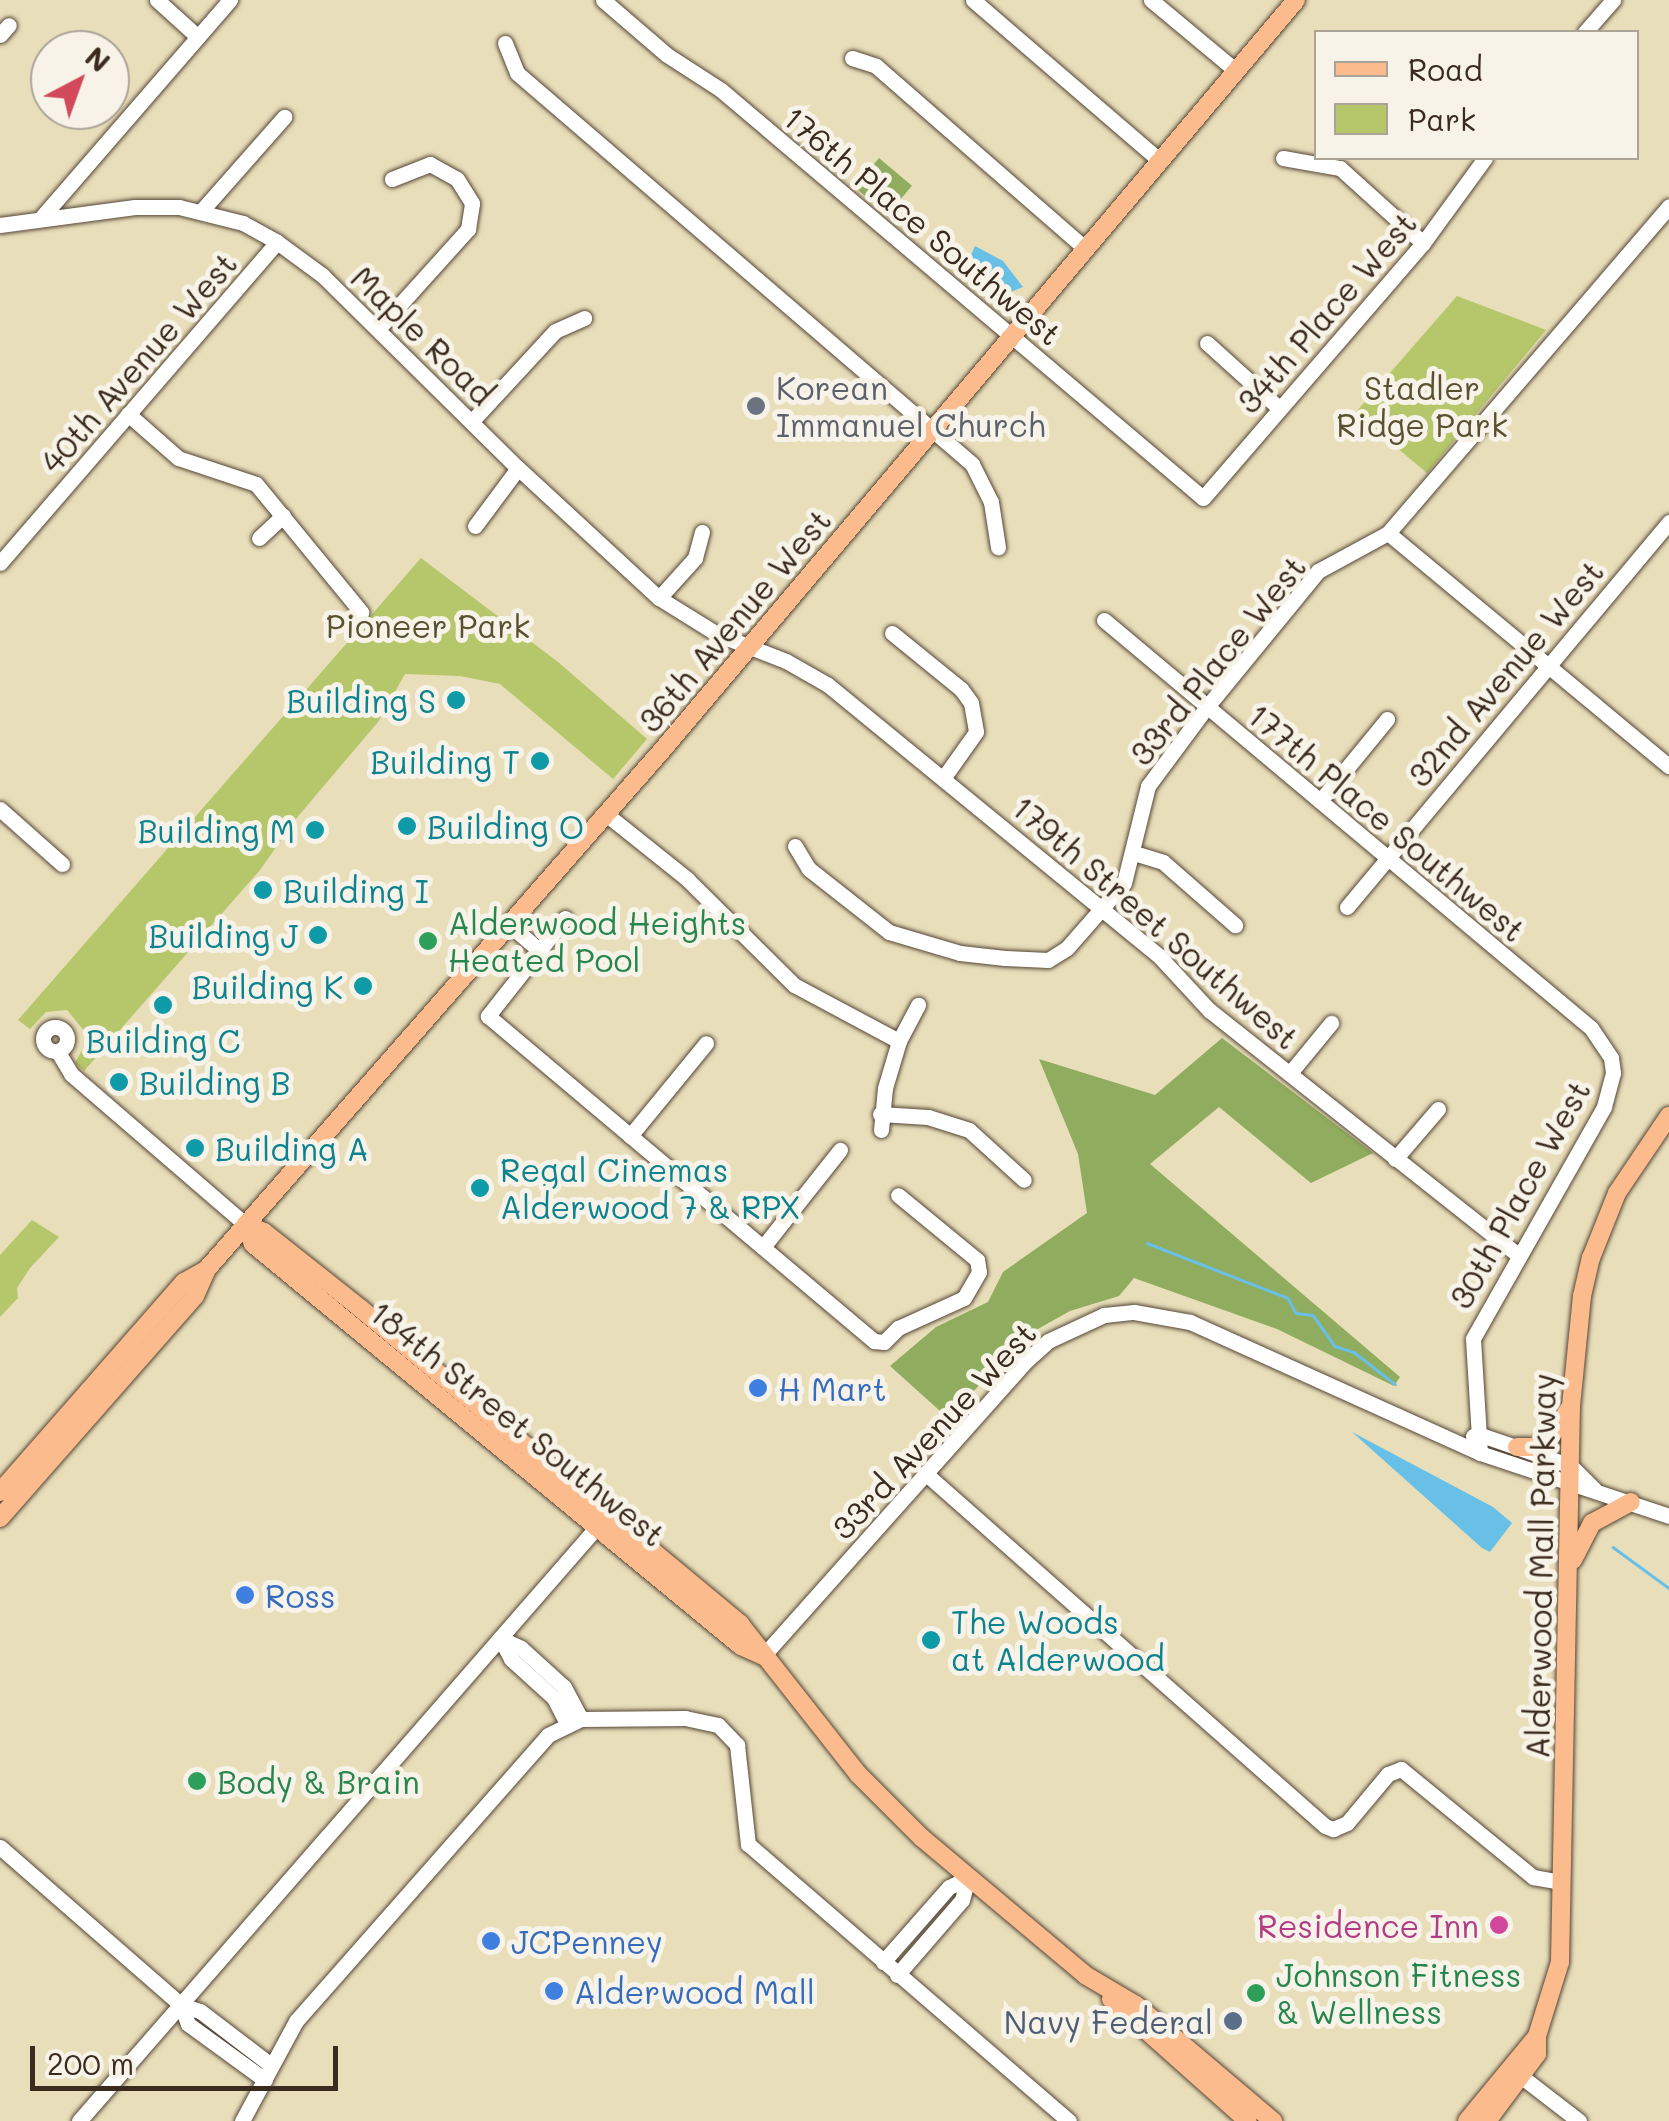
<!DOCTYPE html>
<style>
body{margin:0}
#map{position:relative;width:1669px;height:2121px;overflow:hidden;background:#e8deba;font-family:Mali,sans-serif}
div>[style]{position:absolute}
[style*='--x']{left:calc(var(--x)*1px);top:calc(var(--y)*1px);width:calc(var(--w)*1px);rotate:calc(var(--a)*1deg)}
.green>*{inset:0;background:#b5c76a}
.forest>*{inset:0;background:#90ac5e;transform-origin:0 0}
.water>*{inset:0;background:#68c0e6}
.stream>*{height:2.5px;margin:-1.25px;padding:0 1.25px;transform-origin:1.25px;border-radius:1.25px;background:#68c0e6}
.roads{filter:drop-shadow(0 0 2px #554535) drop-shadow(0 0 2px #554535)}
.minor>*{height:15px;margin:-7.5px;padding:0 7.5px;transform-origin:7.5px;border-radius:7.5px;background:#fff}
.minor>.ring{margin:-7.5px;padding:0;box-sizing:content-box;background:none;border:15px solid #fff;border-radius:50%}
.major>*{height:18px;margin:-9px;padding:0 9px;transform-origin:9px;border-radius:9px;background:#fbbb8d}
.dots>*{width:28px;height:28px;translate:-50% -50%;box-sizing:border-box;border:5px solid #f7f3e8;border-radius:50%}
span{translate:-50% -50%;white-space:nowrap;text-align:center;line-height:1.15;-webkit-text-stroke:10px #f7f3e8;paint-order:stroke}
.street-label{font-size:32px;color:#3b2a1e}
.worship-label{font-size:32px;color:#5b616d}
.left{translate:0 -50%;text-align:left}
.park-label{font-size:32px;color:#5a5131}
.culture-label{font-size:32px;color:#0d838f}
.right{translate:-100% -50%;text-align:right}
.leisure-label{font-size:32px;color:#27864d}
.shop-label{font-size:32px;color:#366cbe}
.hotel-label{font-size:32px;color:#b23c85}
.service-label{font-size:32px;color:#4e5e75}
.legend{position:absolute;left:1314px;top:30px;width:325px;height:130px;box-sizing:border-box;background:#f7f3e8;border:2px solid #aca397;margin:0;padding:12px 18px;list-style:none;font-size:30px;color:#3b2a1e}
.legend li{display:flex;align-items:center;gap:20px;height:50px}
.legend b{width:50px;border:2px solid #aca397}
.north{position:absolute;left:30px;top:30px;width:100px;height:100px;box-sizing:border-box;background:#f7f3e8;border:2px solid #aca397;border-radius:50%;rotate:41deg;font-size:28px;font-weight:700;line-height:40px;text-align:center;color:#3b2a1e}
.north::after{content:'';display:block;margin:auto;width:35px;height:45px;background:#d1495b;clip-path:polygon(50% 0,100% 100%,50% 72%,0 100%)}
.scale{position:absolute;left:30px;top:2046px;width:308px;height:45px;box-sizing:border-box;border:5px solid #3b2a1e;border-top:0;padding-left:12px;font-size:30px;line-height:35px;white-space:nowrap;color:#3b2a1e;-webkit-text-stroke:8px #f7f3e8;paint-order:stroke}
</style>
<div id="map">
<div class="green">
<i style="clip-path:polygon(1457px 296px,1546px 330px,1427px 473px,1355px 413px)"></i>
<i style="clip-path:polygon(421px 558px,558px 662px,647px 739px,613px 779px,500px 684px,460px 676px,405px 674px,378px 722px,295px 820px,260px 870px,84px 1071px,75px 1063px,85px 1045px,85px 1032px,67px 1010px,46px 1012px,30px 1029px,18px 1020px)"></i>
<i style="clip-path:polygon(32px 1220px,59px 1237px,30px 1268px,17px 1288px,18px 1298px,0 1317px,0 1255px)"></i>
</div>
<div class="forest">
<i style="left:879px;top:158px;width:43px;height:38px;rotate:40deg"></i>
<i style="clip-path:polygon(1222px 1038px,1373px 1153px,1311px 1183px,1219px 1107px,1150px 1164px,1400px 1377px,1394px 1386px,1277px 1329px,1134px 1278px,1119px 1296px,1070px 1311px,1020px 1339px,949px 1419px,890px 1366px,936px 1327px,988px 1302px,1003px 1272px,1087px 1213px,1078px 1154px,1039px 1059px,1155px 1095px)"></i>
</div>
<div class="water">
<i style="clip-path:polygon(975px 246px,1003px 261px,1023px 287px,1005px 294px,984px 283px,968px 262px)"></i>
<i style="clip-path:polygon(1352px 1432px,1493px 1507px,1512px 1523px,1490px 1552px,1482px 1548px)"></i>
</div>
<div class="stream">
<i style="--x:1147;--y:1243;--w:151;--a:21.3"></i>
<i style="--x:1288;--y:1298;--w:17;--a:62"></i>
<i style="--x:1296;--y:1313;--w:17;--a:7"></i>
<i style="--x:1313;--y:1315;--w:38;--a:55"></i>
<i style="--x:1335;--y:1346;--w:20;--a:18"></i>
<i style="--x:1354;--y:1352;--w:52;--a:38"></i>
<i style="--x:1613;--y:1547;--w:69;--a:36.2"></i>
</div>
<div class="roads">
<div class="minor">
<i style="--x:157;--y:0;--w:55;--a:42.1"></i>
<i style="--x:603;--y:0;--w:84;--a:40.7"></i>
<i style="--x:667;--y:55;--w:64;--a:32.9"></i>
<i style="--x:721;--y:90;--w:631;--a:40.25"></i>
<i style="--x:1203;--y:498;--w:337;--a:-49.2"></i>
<i style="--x:1423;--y:243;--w:105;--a:-53.9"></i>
<i style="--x:973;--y:0;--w:245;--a:40.7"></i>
<i style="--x:1151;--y:0;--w:109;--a:39.8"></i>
<i style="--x:1585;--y:32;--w:43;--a:-48.8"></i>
<i style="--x:0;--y:35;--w:13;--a:-48"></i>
<i style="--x:505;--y:43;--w:32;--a:68"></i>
<i style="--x:517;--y:73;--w:600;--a:40.67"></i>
<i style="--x:972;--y:464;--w:42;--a:63.4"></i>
<i style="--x:991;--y:502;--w:46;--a:81.2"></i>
<i style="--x:852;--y:58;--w:25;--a:18"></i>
<i style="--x:876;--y:66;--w:279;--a:41.1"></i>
<i style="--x:1283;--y:158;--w:58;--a:10"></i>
<i style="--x:1340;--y:168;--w:112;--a:42.1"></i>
<i style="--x:203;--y:209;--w:123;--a:-48.6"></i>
<i style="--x:41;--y:218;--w:289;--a:-49.1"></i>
<i style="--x:0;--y:225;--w:136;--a:-7.6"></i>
<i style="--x:135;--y:207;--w:44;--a:0"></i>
<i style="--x:179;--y:207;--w:66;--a:14"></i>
<i style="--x:243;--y:223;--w:39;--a:29"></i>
<i style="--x:277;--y:242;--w:56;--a:36.3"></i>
<i style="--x:322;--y:275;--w:275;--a:44.6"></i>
<i style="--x:518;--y:468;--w:192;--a:42.7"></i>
<i style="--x:659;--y:598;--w:68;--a:31.8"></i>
<i style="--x:717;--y:634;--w:74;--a:21.4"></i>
<i style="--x:786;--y:661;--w:48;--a:29.7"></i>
<i style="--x:828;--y:685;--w:428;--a:39.3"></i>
<i style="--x:1159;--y:956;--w:74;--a:47.2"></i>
<i style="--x:1209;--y:1010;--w:393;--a:38.4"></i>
<i style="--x:378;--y:329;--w:135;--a:-48"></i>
<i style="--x:468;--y:229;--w:26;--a:-81"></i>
<i style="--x:472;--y:203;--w:28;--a:-122"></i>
<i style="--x:457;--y:179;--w:31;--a:-151"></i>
<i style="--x:430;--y:164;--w:41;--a:158.5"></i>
<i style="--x:1207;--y:343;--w:97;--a:42.1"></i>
<i style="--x:128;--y:414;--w:67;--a:41.3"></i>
<i style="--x:178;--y:458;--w:82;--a:18.4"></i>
<i style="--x:256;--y:484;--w:166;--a:50.6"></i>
<i style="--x:472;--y:421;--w:122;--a:-47.3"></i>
<i style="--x:555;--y:331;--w:32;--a:-24"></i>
<i style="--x:475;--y:526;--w:72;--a:-53.4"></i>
<i style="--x:1388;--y:533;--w:365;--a:39.7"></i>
<i style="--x:259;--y:538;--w:33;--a:-43"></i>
<i style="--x:0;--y:563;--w:424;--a:-49.2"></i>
<i style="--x:659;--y:598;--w:54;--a:-48"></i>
<i style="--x:695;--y:558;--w:27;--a:-75"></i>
<i style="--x:1104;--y:620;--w:635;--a:39.96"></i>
<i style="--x:1591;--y:1028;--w:36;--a:56"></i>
<i style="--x:1611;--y:1058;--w:15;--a:82"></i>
<i style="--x:1613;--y:1073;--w:35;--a:105"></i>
<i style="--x:1604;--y:1107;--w:266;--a:119.5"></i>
<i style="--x:1473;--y:1339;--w:114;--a:86.5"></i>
<i style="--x:892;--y:633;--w:89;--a:39.1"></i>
<i style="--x:961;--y:689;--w:17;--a:54"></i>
<i style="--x:971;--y:703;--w:29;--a:80"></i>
<i style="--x:976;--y:732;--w:55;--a:125.4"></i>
<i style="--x:1320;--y:801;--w:106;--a:-50.7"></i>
<i style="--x:0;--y:809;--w:83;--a:41.6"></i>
<i style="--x:606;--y:814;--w:104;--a:38.7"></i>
<i style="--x:687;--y:879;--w:151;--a:44.7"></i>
<i style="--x:794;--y:985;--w:119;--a:28.1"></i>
<i style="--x:795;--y:846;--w:27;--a:59"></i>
<i style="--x:809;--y:869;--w:102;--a:38.2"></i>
<i style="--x:889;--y:932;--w:74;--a:16.5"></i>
<i style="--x:960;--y:953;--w:45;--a:6.3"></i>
<i style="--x:1005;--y:958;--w:43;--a:2.7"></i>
<i style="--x:1048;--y:960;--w:22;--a:-32"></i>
<i style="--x:1067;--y:948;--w:86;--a:-48.8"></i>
<i style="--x:1124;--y:883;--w:100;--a:-76.1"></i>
<i style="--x:1148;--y:786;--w:97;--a:-53.4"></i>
<i style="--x:1206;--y:708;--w:177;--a:-50.7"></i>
<i style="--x:1318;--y:571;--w:80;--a:-28.5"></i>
<i style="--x:1388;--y:533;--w:431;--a:-49.3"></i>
<i style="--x:1134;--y:853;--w:30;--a:17"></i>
<i style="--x:1163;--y:862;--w:96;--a:41.2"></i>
<i style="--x:1347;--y:907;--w:502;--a:-50.09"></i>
<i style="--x:565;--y:918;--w:125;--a:128.2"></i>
<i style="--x:488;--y:1016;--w:505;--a:40.1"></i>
<i style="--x:874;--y:1341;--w:10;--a:6"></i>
<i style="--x:884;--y:1342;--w:20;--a:-45"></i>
<i style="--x:898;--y:1328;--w:72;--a:-24.4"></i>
<i style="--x:964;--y:1298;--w:30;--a:-60"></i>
<i style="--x:979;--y:1272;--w:12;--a:-99"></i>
<i style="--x:977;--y:1260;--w:102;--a:-140.6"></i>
<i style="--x:510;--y:925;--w:37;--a:41"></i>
<i class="ring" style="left:43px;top:1027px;width:9px;height:9px"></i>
<i style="--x:58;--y:1052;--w:26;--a:59"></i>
<i style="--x:71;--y:1074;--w:231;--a:40.8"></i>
<i style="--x:1290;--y:1073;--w:65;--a:-50.6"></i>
<i style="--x:880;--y:1114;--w:48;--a:3.6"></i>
<i style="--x:928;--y:1117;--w:43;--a:17.6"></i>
<i style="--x:969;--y:1130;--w:74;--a:42.3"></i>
<i style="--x:881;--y:1130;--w:42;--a:-84.6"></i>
<i style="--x:885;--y:1088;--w:49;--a:-73.4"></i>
<i style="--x:899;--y:1041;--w:41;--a:-62.2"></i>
<i style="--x:630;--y:1136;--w:120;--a:-50.7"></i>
<i style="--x:1395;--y:1159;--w:66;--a:-49.3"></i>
<i style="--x:763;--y:1247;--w:124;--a:-51.6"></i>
<i style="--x:1473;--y:1436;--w:8;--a:-7"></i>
<i style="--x:1481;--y:1435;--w:95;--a:19"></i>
<i style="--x:1571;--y:1466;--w:33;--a:45"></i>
<i style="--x:925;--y:1473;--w:533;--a:41.43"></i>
<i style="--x:1325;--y:1826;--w:9;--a:21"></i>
<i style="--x:1333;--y:1829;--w:15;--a:-23"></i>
<i style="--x:1347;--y:1823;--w:64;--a:-50.1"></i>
<i style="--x:1388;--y:1774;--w:14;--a:-21"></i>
<i style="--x:1401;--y:1769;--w:171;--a:39.3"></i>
<i style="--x:1533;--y:1877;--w:29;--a:10"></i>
<i style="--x:500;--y:1638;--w:23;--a:25"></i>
<i style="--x:521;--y:1648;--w:58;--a:42.2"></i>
<i style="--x:564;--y:1687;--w:36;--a:62"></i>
<i style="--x:500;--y:1638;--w:24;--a:62"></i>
<i style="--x:511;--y:1659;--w:58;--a:42.2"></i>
<i style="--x:554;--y:1698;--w:29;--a:63"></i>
<i style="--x:763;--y:1656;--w:395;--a:-48.3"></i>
<i style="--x:1026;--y:1361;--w:30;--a:-42"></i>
<i style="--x:1048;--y:1341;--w:62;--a:-24.9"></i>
<i style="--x:1104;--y:1315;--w:30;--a:-6"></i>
<i style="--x:1134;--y:1312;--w:57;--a:10.1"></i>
<i style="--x:1190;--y:1322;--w:318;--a:24.3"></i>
<i style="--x:1480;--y:1453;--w:199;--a:18.4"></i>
<i style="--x:0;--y:1847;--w:240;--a:41.1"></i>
<i style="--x:181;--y:2005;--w:20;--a:18"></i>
<i style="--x:200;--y:2011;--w:89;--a:37.3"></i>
<i style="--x:883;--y:1962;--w:100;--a:-48.7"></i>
<i style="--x:949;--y:1887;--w:21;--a:-25"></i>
<i style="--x:897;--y:1975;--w:99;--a:-49.1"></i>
<i style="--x:962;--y:1900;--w:23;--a:-75"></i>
<i style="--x:181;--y:2005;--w:20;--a:70"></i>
<i style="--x:188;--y:2024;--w:95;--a:36"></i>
<i style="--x:1522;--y:2077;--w:72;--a:37.7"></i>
<i style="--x:79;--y:2121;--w:796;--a:-48.92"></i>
<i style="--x:242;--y:2121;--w:114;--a:-61.6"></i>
<i style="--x:296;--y:2021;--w:381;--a:-48.6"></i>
<i style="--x:548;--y:1735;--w:37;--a:-26"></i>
<i style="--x:581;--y:1719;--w:104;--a:-0.6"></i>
<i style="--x:685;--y:1718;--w:34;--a:12"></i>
<i style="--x:718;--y:1725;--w:28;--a:46"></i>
<i style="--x:737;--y:1745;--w:100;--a:83.7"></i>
<i style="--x:748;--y:1844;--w:424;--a:40.8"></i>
</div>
<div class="major">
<i style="--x:246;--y:1225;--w:19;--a:21"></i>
<i style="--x:264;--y:1232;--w:124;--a:38.4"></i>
<i style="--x:361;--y:1309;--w:493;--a:39.7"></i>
<i style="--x:740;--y:1624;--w:192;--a:51.8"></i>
<i style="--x:859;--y:1775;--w:89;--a:45"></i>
<i style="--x:922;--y:1838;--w:213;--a:40"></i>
<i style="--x:1085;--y:1975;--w:59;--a:30.5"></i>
<i style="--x:1136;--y:2005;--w:180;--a:40.3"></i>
<i style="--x:246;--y:1225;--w:20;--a:70"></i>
<i style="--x:253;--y:1244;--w:632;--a:39.48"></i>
<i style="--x:741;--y:1646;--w:24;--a:24"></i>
<i style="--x:1517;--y:1447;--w:19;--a:0"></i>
<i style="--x:1536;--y:1447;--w:13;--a:-27"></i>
<i style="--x:1548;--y:1441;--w:42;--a:-56.7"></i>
<i style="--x:0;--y:1492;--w:279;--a:-48.8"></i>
<i style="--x:184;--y:1282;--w:26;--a:-29"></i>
<i style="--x:207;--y:1269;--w:693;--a:-48.74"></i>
<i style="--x:664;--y:748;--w:979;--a:-49.8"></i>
<i style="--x:0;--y:1518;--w:295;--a:-48.7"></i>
<i style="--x:195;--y:1296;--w:30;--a:-66"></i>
<i style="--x:1573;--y:1560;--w:42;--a:-62.8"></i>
<i style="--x:1592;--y:1523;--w:44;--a:-28.3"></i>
<i style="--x:1111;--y:1999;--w:183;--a:41.7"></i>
<i style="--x:1467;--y:2121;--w:110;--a:-50.5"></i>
<i style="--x:1487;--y:2121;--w:84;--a:-53.3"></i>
<i style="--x:1537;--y:2054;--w:18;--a:-90"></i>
<i style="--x:1537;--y:2036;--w:77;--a:-72.7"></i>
<i style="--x:1560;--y:1962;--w:556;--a:-88.87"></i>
<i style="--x:1571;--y:1406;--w:111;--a:-84.3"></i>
<i style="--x:1582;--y:1296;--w:39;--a:-77"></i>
<i style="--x:1591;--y:1258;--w:70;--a:-68.2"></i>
<i style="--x:1617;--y:1193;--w:93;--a:-56"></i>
</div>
</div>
<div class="dots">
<i style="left:756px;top:406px;background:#6b7280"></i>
<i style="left:456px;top:700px;background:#0f9aa8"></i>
<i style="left:540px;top:761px;background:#0f9aa8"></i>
<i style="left:407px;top:826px;background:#0f9aa8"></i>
<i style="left:315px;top:830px;background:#0f9aa8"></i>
<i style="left:263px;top:890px;background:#0f9aa8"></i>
<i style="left:318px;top:935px;background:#0f9aa8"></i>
<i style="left:428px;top:941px;background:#2e9e5b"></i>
<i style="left:363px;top:986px;background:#0f9aa8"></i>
<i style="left:163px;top:1005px;background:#0f9aa8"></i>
<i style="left:119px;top:1082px;background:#0f9aa8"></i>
<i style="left:195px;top:1148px;background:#0f9aa8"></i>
<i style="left:480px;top:1188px;background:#0f9aa8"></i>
<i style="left:758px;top:1388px;background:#3f7fe0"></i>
<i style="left:245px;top:1595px;background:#3f7fe0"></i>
<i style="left:931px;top:1640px;background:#0f9aa8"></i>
<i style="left:197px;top:1781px;background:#2e9e5b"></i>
<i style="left:1499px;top:1925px;background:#d1479c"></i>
<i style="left:491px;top:1941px;background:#3f7fe0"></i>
<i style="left:554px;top:1991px;background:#3f7fe0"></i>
<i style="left:1256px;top:1993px;background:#2e9e5b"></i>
<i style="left:1233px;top:2021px;background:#5c6f8a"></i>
</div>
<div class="street-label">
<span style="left:923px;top:225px;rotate:40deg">176th Place Southwest</span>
<span style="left:1326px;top:312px;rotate:-49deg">34th Place West</span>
<span style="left:423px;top:335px;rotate:44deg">Maple Road</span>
<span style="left:138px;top:362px;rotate:-49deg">40th Avenue West</span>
<span style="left:734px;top:620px;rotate:-50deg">36th Avenue West</span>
<span style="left:1217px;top:660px;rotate:-51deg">33rd Place West</span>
<span style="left:1505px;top:673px;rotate:-50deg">32nd Avenue West</span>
<span style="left:1387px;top:822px;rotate:40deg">177th Place Southwest</span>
<span style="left:1156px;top:922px;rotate:41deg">179th Street Southwest</span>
<span style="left:1519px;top:1194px;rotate:-61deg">30th Place West</span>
<span style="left:518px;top:1423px;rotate:39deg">184th Street Southwest</span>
<span style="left:933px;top:1430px;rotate:-47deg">33rd Avenue West</span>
<span style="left:1540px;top:1566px;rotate:-89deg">Alderwood Mall Parkway</span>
</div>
<div class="worship-label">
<span class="left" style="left:776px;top:406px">Korean<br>Immanuel Church</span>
</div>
<div class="park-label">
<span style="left:1422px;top:406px">Stadler<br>Ridge Park</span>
<span style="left:428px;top:625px">Pioneer Park</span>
</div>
<div class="culture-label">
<span class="right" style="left:436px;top:700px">Building S</span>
<span class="right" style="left:520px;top:761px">Building T</span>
<span class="left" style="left:427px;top:826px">Building O</span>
<span class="right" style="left:295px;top:830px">Building M</span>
<span class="left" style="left:283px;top:890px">Building I</span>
<span class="right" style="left:298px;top:935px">Building J</span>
<span class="right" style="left:343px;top:986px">Building K</span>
<span style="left:163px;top:1040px">Building C</span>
<span class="left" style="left:139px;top:1082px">Building B</span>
<span class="left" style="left:215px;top:1148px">Building A</span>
<span class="left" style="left:500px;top:1188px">Regal Cinemas<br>Alderwood 7 &amp; RPX</span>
<span class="left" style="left:951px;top:1640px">The Woods<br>at Alderwood</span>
</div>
<div class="leisure-label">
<span class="left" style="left:448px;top:941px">Alderwood Heights<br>Heated Pool</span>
<span class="left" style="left:217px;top:1781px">Body &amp; Brain</span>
<span class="left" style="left:1276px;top:1993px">Johnson Fitness<br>&amp; Wellness</span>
</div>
<div class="shop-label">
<span class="left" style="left:778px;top:1388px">H Mart</span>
<span class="left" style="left:265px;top:1595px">Ross</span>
<span class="left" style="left:511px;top:1941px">JCPenney</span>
<span class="left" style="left:574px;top:1991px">Alderwood Mall</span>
</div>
<div class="hotel-label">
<span class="right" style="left:1479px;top:1925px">Residence Inn</span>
</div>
<div class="service-label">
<span class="right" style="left:1213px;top:2021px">Navy Federal</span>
</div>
<ul class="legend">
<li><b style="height:12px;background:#fbbb8d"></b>Road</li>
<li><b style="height:28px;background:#b5c76a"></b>Park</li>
</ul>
<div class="north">N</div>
<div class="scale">200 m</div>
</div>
